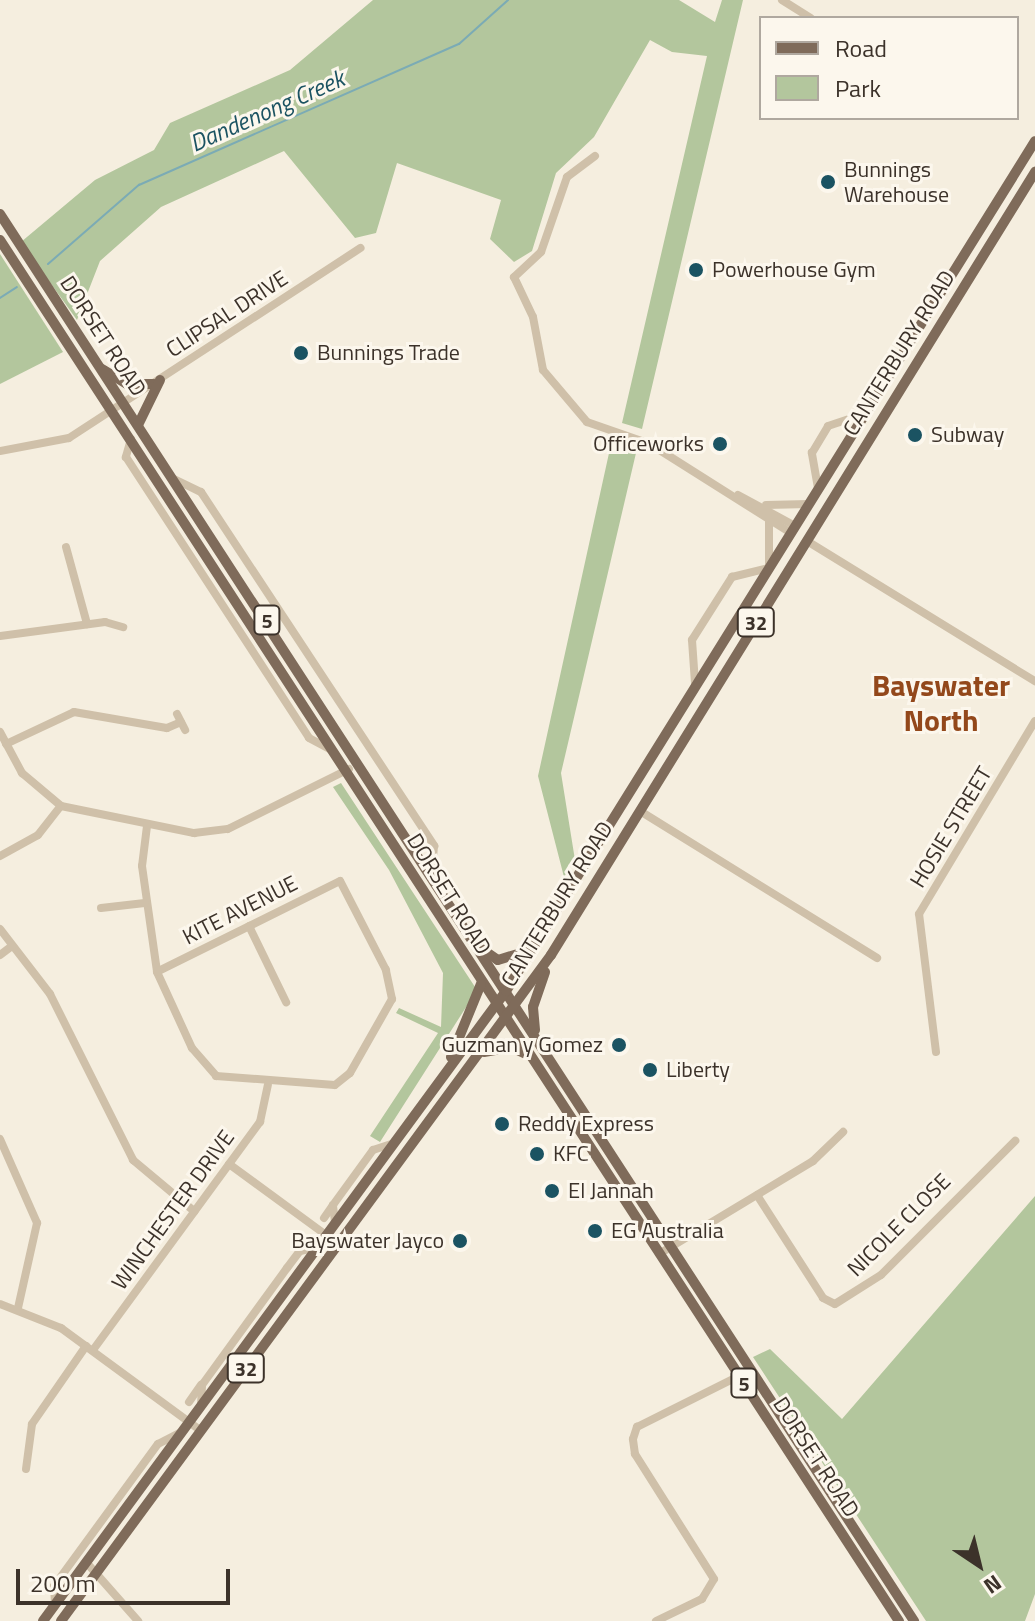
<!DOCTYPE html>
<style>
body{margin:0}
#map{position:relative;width:1035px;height:1621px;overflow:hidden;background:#f5eedf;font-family:"Titillium Web",sans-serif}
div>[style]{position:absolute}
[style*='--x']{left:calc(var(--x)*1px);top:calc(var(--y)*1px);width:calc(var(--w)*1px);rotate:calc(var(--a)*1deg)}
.green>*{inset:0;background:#b3c69d}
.stream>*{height:2px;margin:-1px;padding:0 1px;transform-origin:1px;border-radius:1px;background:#7babb5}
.minor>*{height:8px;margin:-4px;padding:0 4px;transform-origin:4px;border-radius:4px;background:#cfc0a9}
.major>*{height:10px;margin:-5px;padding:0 5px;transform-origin:5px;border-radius:5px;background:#7f6b5a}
.dots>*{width:22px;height:22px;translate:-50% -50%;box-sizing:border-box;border:4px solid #fcf7ed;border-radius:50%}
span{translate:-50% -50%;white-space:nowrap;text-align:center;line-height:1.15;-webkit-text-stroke:6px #fcf7ed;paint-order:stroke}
.shield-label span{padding:2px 6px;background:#fcf7ed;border:2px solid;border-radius:6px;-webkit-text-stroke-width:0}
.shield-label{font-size:20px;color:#3c322a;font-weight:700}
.poi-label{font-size:22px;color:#3c322a}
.left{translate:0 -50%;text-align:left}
.right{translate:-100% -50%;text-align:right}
.street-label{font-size:22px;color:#3c322a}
.water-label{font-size:24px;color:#1b5362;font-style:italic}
.district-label{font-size:30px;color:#93481b;font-weight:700}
.legend{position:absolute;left:759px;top:16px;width:260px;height:104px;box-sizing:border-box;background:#fcf7ed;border:2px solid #afa89f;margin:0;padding:10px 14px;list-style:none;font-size:24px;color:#3c322a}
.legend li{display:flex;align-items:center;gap:16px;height:40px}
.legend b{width:40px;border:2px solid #afa89f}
.north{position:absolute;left:939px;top:1525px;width:80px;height:80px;-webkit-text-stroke:6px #fcf7ed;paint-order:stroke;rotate:145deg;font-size:22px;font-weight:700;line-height:32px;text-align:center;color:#3c322a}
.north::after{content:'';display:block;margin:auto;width:28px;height:36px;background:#3c322a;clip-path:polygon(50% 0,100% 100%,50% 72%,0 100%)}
.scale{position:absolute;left:16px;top:1569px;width:214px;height:36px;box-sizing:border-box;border:4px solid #3c322a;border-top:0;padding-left:10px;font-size:24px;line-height:28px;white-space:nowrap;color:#3c322a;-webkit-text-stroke:6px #fcf7ed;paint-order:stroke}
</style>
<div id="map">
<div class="green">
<i style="clip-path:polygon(373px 0,679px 0,715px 22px,722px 0,743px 0,642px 429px,622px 423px,707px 56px,672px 52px,650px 40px,594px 137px,556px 173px,532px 251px,514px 262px,490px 239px,501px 200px,397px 163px,376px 233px,355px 238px,284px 151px,161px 207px,100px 261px,77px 320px,21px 242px,95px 180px,154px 150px,170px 123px,290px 70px)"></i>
<i style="clip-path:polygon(0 254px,63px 352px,0 384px)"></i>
<i style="clip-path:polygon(611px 444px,636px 453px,561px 773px,575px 860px,564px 877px,538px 776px)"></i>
<i style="clip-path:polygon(341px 783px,477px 990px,380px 1142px,370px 1136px,438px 1033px,396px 1013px,399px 1008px,441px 1027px,443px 973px,389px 870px,333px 787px)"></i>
<i style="clip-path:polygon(1035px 1196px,1035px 1594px,1025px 1621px,926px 1621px,753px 1357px,770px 1349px,842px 1419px)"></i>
</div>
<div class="stream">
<i style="--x:48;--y:264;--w:121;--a:-41"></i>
<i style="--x:139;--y:185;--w:350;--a:-23.8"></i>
<i style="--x:459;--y:44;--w:66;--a:-41.9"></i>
<i style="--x:0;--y:298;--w:20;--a:-33"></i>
</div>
<div class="minor">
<i style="--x:782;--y:0;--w:34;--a:32"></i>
<i style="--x:595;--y:156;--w:35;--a:143"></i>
<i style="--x:567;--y:177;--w:79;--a:109.1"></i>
<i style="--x:541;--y:252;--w:37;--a:137"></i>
<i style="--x:514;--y:277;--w:44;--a:64.6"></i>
<i style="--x:533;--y:317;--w:54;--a:79.3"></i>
<i style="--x:543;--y:370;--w:68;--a:49.8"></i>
<i style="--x:587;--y:422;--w:67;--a:19.2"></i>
<i style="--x:650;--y:444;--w:167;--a:32.3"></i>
<i style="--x:131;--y:439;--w:19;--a:106"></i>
<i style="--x:126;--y:457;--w:335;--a:56.9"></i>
<i style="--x:309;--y:738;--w:26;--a:28"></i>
<i style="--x:0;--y:451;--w:70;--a:-10.7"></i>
<i style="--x:69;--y:438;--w:348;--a:-33.1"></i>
<i style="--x:174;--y:479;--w:30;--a:26"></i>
<i style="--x:201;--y:492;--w:424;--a:56.6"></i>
<i style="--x:434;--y:846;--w:24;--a:95"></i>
<i style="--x:818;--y:488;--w:36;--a:-100"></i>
<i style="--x:812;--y:453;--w:31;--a:-59"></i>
<i style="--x:828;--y:426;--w:41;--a:-18.4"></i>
<i style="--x:738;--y:495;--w:65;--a:28.5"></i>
<i style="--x:766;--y:505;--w:43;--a:-1.3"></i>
<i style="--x:807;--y:541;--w:268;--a:31.6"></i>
<i style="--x:66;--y:547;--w:80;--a:74.7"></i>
<i style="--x:0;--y:636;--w:106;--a:-7.6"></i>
<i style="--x:105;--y:622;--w:19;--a:16"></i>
<i style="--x:695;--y:683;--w:43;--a:-94"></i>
<i style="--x:692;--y:640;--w:75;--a:-57.6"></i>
<i style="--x:732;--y:577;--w:38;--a:-14"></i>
<i style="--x:769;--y:568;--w:49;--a:-90"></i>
<i style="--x:177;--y:714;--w:18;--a:63"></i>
<i style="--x:0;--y:732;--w:47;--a:61.8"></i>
<i style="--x:22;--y:773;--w:51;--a:40.2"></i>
<i style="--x:61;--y:806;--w:136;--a:11.5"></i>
<i style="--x:194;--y:833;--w:34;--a:-7"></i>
<i style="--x:228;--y:829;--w:135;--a:-26.4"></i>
<i style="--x:6;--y:744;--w:75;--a:-25.2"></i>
<i style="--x:74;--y:712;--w:94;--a:9.8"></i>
<i style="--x:167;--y:728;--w:15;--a:-23"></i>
<i style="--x:640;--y:811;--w:279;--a:31.8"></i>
<i style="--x:147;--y:826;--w:40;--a:97.1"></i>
<i style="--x:142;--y:866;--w:107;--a:81.9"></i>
<i style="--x:157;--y:972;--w:84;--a:65.3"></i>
<i style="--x:192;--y:1048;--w:37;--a:49"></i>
<i style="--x:216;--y:1076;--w:119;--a:4.3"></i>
<i style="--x:335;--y:1085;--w:19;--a:-39"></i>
<i style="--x:350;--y:1073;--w:85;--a:-60.4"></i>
<i style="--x:392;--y:999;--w:30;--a:-102"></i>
<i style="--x:386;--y:970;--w:100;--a:-117.3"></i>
<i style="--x:340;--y:881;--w:204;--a:153.6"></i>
<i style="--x:0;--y:856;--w:43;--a:-28.9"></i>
<i style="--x:38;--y:835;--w:37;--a:-52"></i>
<i style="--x:101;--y:908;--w:44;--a:-6.5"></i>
<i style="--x:249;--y:926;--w:85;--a:64"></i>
<i style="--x:0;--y:929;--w:82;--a:52.4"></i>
<i style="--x:50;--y:994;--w:186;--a:63.4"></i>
<i style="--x:133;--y:1160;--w:80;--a:39.9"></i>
<i style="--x:0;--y:955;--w:15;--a:-37"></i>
<i style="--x:936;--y:1052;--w:139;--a:-97"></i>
<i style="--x:919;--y:914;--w:225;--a:-59"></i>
<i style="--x:0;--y:1139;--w:92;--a:66.2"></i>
<i style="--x:37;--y:1223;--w:87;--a:102.6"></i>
<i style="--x:229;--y:1164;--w:120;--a:36.2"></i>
<i style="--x:757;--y:1195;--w:122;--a:57.3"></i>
<i style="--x:823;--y:1298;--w:13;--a:27"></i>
<i style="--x:835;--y:1304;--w:54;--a:-32.2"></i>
<i style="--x:881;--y:1275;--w:190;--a:-45"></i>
<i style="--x:324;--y:1218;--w:16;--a:-55"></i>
<i style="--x:335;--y:1222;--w:17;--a:-97"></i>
<i style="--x:333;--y:1205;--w:68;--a:-54"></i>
<i style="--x:373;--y:1150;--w:20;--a:-18"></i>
<i style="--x:659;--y:1254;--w:180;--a:-31.1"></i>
<i style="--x:813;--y:1161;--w:42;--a:-44"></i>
<i style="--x:0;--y:1304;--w:66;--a:21.5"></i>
<i style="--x:61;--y:1328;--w:172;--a:36.3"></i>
<i style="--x:93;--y:1350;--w:283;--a:-53.8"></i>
<i style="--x:260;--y:1122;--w:38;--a:-78"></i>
<i style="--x:189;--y:1402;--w:21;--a:-55"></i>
<i style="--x:201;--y:1405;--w:20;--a:-87"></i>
<i style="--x:202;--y:1385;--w:145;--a:-54"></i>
<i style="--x:287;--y:1268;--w:21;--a:-53"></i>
<i style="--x:300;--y:1251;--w:16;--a:-11"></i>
<i style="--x:26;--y:1469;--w:45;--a:-82.4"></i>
<i style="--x:32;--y:1424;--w:95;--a:-55.3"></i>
<i style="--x:86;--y:1562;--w:79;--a:48.6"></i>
<i style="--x:55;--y:1604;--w:18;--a:-93"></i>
<i style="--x:54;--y:1586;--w:176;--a:-53.8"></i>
<i style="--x:158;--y:1444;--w:25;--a:-27"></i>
<i style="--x:656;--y:1621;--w:51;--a:-25.6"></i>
<i style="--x:702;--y:1599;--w:23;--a:-59"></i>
<i style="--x:714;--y:1579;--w:148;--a:-122.3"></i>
<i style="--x:635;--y:1454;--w:15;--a:-98"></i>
<i style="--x:633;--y:1439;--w:13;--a:-72"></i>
<i style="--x:637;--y:1427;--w:114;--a:-26.6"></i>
</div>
<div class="major">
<i style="--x:0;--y:214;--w:1678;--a:56.99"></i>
<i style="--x:0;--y:240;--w:1648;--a:56.94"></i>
<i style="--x:102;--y:369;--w:29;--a:31"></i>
<i style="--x:127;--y:384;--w:27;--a:0"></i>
<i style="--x:138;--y:425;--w:50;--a:-63.9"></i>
<i style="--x:482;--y:949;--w:19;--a:35"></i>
<i style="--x:498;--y:960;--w:31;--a:-17"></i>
<i style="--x:535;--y:1030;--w:23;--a:-95"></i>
<i style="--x:533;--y:1007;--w:37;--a:-71"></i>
<i style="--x:484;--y:1052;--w:27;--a:-10"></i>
<i style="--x:511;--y:1047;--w:17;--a:25"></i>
<i style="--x:451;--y:1057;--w:79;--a:-67.7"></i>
<i style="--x:43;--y:1621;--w:782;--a:-53.69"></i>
<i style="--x:506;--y:991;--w:1001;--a:-58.1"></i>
<i style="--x:61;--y:1621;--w:827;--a:-53.66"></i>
<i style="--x:551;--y:955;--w:921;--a:-58.28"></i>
</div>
<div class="dots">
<i style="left:828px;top:182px;background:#1b5362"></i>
<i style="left:696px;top:270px;background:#1b5362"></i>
<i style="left:301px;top:353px;background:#1b5362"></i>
<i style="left:915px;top:435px;background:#1b5362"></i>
<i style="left:720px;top:444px;background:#1b5362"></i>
<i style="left:619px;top:1045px;background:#1b5362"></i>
<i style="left:650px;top:1070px;background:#1b5362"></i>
<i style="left:502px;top:1124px;background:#1b5362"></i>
<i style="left:537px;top:1154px;background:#1b5362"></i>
<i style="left:552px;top:1191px;background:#1b5362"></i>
<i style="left:595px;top:1231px;background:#1b5362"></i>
<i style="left:460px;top:1241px;background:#1b5362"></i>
</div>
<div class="shield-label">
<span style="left:267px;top:620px">5</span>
<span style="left:756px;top:622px">32</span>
<span style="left:246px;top:1368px">32</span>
<span style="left:744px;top:1383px">5</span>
</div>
<div class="poi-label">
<span class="left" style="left:844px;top:182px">Bunnings<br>Warehouse</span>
<span class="left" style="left:712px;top:270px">Powerhouse Gym</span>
<span class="left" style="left:317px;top:353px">Bunnings Trade</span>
<span class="left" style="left:931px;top:435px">Subway</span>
<span class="right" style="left:704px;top:444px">Officeworks</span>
<span class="right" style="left:603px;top:1045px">Guzman y Gomez</span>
<span class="left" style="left:666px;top:1070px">Liberty</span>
<span class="left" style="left:518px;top:1124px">Reddy Express</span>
<span class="left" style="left:553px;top:1154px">KFC</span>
<span class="left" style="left:568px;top:1191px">El Jannah</span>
<span class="left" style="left:611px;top:1231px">EG Australia</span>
<span class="right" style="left:444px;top:1241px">Bayswater Jayco</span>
</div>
<div class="street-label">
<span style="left:227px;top:314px;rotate:-33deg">CLIPSAL DRIVE</span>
<span style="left:103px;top:336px;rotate:57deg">DORSET ROAD</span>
<span style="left:899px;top:353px;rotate:-58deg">CANTERBURY ROAD</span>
<span style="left:951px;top:827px;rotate:-59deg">HOSIE STREET</span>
<span style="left:449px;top:894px;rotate:58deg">DORSET ROAD</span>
<span style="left:557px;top:904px;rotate:-58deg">CANTERBURY ROAD</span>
<span style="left:240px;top:910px;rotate:-27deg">KITE AVENUE</span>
<span style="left:173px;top:1210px;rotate:-54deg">WINCHESTER DRIVE</span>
<span style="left:899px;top:1225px;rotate:-45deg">NICOLE CLOSE</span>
<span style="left:816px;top:1457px;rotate:57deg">DORSET ROAD</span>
</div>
<div class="water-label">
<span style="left:267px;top:111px;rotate:-24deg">Dandenong Creek</span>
</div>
<div class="district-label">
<span style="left:941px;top:702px">Bayswater<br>North</span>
</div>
<ul class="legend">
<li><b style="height:10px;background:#7f6b5a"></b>Road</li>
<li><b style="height:22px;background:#b3c69d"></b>Park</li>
</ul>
<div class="north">N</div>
<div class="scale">200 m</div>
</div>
